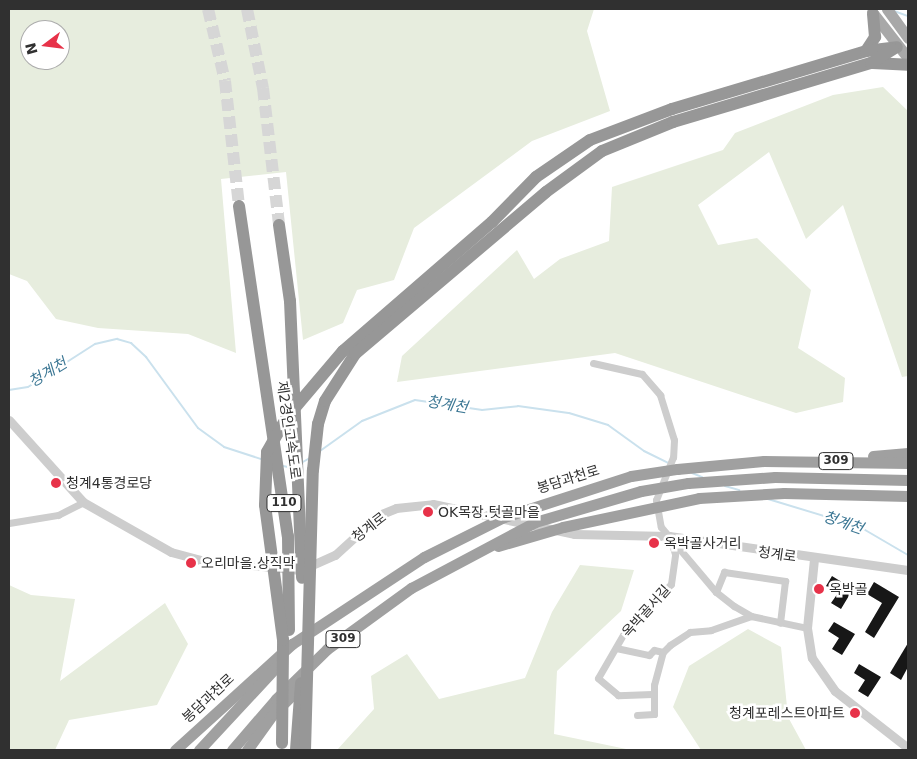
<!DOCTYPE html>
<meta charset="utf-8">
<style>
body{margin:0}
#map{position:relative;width:917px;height:759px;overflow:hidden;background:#fff;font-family:"DejaVu Sans","Noto Sans KR",sans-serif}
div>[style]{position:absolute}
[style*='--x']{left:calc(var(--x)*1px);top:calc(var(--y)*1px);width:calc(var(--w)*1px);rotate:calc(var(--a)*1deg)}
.green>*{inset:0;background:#e7edde}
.stream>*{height:2px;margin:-1px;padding:0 1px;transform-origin:1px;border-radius:1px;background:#cae1ed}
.building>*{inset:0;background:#171717}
.motorway-tunnel>*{height:12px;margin-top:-6px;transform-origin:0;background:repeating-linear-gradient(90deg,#d6d6d6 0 12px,transparent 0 18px)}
.minor>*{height:7px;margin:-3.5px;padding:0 3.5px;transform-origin:3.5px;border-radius:3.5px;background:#cdcdcd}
.tertiary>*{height:9px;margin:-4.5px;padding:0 4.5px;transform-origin:4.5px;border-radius:4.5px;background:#cdcdcd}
.primary>*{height:11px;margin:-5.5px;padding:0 5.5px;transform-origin:5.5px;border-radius:5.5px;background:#a8a8a8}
.trunk>*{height:11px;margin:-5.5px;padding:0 5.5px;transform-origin:5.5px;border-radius:5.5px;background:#a0a0a0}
.motorway>*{height:12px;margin:-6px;padding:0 6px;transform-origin:6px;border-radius:6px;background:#979797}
.dots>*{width:14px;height:14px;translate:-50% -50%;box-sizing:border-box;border:2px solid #fff;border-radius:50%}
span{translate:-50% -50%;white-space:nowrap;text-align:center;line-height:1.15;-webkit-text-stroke:5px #fff;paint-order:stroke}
.shield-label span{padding:1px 4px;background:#fff;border:1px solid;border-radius:4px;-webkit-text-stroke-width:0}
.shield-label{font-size:12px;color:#303030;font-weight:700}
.street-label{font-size:14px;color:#303030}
.poi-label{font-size:14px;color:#303030}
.left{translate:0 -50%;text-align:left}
.right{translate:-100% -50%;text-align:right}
.water-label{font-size:15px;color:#3c7794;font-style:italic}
.frame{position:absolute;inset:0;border:10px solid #303030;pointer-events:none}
.north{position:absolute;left:20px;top:20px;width:50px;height:50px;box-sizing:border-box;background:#fff;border:1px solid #acacac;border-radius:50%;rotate:255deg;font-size:14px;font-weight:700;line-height:20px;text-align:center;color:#303030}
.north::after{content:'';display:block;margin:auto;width:18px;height:22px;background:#e73249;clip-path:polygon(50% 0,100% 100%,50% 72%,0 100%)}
</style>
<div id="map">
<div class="green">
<i style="clip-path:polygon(evenodd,9px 9px,594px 9px,587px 31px,610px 111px,532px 141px,414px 228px,394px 280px,357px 290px,343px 323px,303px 340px,286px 172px,221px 179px,236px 353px,188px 334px,98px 328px,56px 319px,27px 281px,9px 274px,9px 9px,30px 30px,60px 30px,60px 60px,30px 60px,30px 30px)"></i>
<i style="clip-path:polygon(883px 87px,908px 111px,908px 376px,902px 377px,843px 205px,806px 239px,769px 152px,698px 205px,718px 245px,757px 238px,811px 290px,798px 348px,845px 378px,843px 402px,796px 413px,615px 353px,397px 382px,402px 356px,517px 250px,534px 279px,560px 259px,609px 241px,612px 187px,723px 150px,735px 133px,833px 95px)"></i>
<i style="clip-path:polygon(580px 565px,634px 570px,621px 611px,557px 671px,554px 734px,631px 750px,337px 750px,374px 709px,371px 676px,407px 654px,439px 699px,525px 678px,552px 612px)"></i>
<i style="clip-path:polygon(9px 585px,31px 595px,75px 599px,60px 681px,165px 603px,188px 644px,157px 705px,69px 720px,55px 750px,9px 750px)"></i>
<i style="clip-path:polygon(748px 629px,781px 647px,788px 717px,806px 750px,701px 750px,673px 707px,689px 666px)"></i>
</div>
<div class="stream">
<i style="--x:894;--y:11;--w:15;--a:20"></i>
<i style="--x:9;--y:390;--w:19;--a:-9"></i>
<i style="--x:28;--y:387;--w:80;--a:-32.7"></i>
<i style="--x:95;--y:344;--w:23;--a:-13"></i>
<i style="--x:117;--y:339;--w:15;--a:16"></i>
<i style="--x:131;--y:343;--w:21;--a:43"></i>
<i style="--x:146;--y:357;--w:88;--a:53.8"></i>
<i style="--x:198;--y:428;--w:32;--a:36"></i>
<i style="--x:224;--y:447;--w:40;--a:18"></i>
<i style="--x:320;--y:451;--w:52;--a:-35.5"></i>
<i style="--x:362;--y:421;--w:57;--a:-21.6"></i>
<i style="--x:415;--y:400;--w:68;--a:8.5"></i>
<i style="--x:482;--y:410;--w:36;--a:-6"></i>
<i style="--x:518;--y:406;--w:51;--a:7.8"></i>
<i style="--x:569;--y:413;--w:41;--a:17.1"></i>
<i style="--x:608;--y:425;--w:44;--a:35.8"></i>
<i style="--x:644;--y:451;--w:28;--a:26"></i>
<i style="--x:301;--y:463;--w:10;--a:-29"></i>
<i style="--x:283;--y:466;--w:10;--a:11"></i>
<i style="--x:692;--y:473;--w:11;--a:22"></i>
<i style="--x:725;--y:486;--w:15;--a:16"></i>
<i style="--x:768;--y:499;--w:96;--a:16.9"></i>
<i style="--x:860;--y:527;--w:56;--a:30.3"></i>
</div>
<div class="building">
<i style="clip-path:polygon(832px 576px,853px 589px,841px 609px,831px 603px,838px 593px,826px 586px)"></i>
<i style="clip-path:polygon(874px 582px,899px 597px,874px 638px,865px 632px,882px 603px,867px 594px)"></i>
<i style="clip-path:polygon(834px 622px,855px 634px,842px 655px,832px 649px,839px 638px,828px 631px)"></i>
<i style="clip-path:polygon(908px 643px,908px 667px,901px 680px,890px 673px)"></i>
<i style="clip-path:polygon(859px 664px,881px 677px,868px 697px,858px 691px,865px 680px,854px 673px)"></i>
</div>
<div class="motorway-tunnel">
<i style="--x:208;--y:9;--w:74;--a:76.7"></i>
<i style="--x:225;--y:81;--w:126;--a:83.6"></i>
<i style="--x:247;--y:9;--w:81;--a:78.6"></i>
<i style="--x:263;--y:88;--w:138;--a:83.3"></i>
</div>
<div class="minor">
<i style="--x:593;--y:363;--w:50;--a:12.7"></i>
<i style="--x:642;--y:374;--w:28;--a:49"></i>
<i style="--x:660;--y:395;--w:47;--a:72.7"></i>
<i style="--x:674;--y:440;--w:17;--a:93"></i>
<i style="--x:673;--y:457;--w:46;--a:111.6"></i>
<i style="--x:656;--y:500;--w:27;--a:80"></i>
<i style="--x:661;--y:527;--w:85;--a:49.8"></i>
<i style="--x:716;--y:592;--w:23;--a:38"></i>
<i style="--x:734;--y:606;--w:20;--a:30"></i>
<i style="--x:751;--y:616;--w:57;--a:12.1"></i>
<i style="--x:9;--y:523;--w:50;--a:-9.3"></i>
<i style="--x:58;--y:515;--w:28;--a:-27"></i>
<i style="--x:716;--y:592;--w:22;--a:-68"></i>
<i style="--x:724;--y:572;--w:62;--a:8.4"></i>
<i style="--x:785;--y:581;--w:42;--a:96.8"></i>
<i style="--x:616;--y:648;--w:34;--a:12"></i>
<i style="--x:649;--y:655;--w:7;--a:-45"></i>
<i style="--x:654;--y:650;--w:9;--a:13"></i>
<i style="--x:652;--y:694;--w:34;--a:178"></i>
<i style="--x:618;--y:695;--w:26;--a:-140"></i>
<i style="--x:598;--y:678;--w:58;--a:-59.9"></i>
<i style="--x:627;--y:628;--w:62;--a:-45"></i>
<i style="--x:671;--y:584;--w:30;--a:-82"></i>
<i style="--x:675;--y:554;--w:14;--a:-107"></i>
<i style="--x:637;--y:715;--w:17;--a:-3"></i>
<i style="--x:654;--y:714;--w:29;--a:-90"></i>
<i style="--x:654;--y:685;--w:34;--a:-75"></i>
<i style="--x:663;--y:652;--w:10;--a:-45"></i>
<i style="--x:670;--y:645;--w:24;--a:-33"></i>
<i style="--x:690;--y:632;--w:21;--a:-5"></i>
<i style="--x:711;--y:630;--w:42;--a:-19.3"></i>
</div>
<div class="tertiary">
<i style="--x:9;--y:420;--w:110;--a:47.9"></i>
<i style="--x:83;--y:502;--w:101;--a:29.6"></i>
<i style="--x:171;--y:552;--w:30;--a:15"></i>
<i style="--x:200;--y:560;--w:101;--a:5.7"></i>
<i style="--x:301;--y:570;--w:37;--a:-24"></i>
<i style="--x:335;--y:555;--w:59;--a:-42.3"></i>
<i style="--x:379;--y:515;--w:18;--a:-22"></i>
<i style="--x:396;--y:508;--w:37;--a:-6"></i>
<i style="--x:433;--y:504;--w:144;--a:12"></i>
<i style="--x:574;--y:534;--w:95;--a:1.2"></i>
<i style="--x:669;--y:536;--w:241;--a:8.1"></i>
<i style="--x:814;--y:559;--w:69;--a:95.8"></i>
<i style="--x:807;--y:628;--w:30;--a:81"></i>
<i style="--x:812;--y:658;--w:40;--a:55.1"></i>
<i style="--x:835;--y:691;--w:93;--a:38"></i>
</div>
<div class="primary">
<i style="--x:887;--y:9;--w:36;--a:54"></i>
<i style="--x:872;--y:12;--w:58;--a:52"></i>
</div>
<div class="trunk">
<i style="--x:873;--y:456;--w:35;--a:-5"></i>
<i style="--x:498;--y:546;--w:68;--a:-16.3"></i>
<i style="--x:563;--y:527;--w:139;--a:-12"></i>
<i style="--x:699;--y:498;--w:85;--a:-3.4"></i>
<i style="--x:784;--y:493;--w:124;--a:1.4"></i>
<i style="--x:175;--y:750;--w:158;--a:-42.2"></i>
<i style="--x:292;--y:644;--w:158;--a:-33.4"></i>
<i style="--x:424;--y:557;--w:89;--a:-26.6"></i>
<i style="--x:504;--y:517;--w:133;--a:-17.9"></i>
<i style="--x:631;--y:476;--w:47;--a:-8.7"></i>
<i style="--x:677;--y:469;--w:87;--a:-5.3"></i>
<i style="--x:764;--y:461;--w:144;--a:0.8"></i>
<i style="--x:199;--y:750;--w:117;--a:-47.1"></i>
<i style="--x:232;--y:750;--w:67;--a:-49.2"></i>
<i style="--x:276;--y:699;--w:71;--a:-44.4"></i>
<i style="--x:327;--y:649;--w:104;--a:-36"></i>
<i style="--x:411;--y:588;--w:140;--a:-28"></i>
<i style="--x:535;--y:522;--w:110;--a:-16.3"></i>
<i style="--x:641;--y:491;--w:48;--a:-9.7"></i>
<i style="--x:688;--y:483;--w:87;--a:-3.9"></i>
<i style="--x:775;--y:477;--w:133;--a:1.3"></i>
<i style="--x:247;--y:750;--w:44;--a:-54.2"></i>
<i style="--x:273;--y:714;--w:44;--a:-45"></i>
</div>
<div class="motorway">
<i style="--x:866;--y:51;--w:17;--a:-57"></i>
<i style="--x:875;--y:37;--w:23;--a:-95"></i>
<i style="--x:873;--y:63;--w:35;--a:3"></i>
<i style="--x:239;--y:206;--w:334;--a:81.6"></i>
<i style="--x:288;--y:536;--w:94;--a:89.4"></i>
<i style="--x:279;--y:225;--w:77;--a:81.8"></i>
<i style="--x:290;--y:301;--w:277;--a:87.5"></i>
<i style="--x:282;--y:743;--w:103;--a:-89.4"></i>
<i style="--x:283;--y:640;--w:136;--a:-97.6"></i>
<i style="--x:265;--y:505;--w:53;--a:-87.8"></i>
<i style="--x:267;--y:452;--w:40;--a:-60.3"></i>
<i style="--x:287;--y:417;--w:87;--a:-49.7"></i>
<i style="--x:343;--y:351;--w:197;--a:-40.9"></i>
<i style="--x:492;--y:222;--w:63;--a:-45.6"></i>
<i style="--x:536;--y:177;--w:65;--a:-34.4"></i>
<i style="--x:590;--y:140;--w:88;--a:-20.7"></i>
<i style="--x:672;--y:109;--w:202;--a:-16.6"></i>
<i style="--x:866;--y:51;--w:31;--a:-7"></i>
<i style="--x:296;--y:750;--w:67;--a:-85.7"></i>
<i style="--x:305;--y:750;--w:280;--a:-88.4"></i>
<i style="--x:313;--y:470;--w:46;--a:-83.8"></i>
<i style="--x:318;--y:424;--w:24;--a:-73"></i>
<i style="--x:325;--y:401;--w:56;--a:-57.4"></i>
<i style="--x:355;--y:354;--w:250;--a:-40.3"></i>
<i style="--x:546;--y:192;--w:69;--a:-36.2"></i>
<i style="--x:602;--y:151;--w:77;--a:-22.2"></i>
<i style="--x:673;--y:122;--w:207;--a:-16.6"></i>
<i style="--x:871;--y:63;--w:26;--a:-32"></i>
</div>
<div class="dots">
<i style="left:56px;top:483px;background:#e73249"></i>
<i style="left:428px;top:512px;background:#e73249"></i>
<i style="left:654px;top:543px;background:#e73249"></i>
<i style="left:191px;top:563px;background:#e73249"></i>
<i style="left:819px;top:589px;background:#e73249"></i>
<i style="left:855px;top:713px;background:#e73249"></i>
</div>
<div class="shield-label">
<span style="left:836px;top:461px">309</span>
<span style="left:284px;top:503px">110</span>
<span style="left:343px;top:639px">309</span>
</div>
<div class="street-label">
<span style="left:289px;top:430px;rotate:82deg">제2경인고속도로</span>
<span style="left:568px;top:479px;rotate:-17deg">봉담과천로</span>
<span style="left:369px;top:527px;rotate:-38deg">청계로</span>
<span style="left:777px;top:554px;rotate:8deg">청계로</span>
<span style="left:646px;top:611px;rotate:-48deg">옥박골서길</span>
<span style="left:208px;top:698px;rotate:-43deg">봉담과천로</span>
</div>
<div class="poi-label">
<span class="left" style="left:66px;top:483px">청계4통경로당</span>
<span class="left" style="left:438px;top:512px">OK목장.텃골마을</span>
<span class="left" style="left:664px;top:543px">옥박골사거리</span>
<span class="left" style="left:201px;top:563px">오리마을.상직막</span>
<span class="left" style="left:829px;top:589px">옥박골</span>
<span class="right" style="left:845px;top:713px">청계포레스트아파트</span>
</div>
<div class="water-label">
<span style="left:48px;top:373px;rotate:-31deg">청계천</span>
<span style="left:447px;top:405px;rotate:9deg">청계천</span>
<span style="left:843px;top:523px;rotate:19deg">청계천</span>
</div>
<div class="frame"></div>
<div class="north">N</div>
</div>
